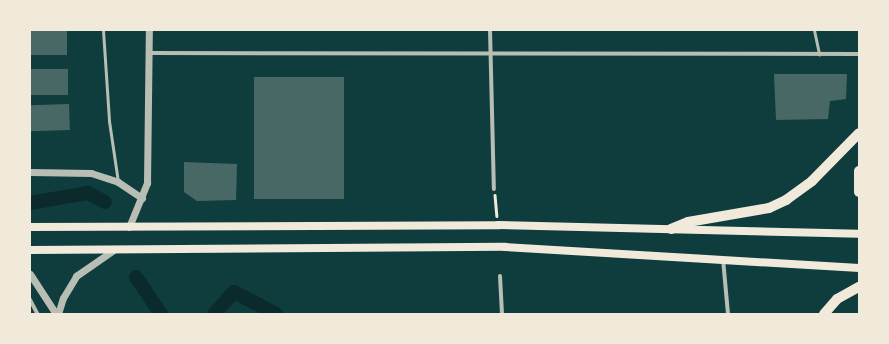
<!DOCTYPE html>
<style>
body{margin:0}
#map{position:relative;width:889px;height:344px;overflow:hidden;background:#0f3d3e;font-family:"DM Sans",sans-serif}
div>[style]{position:absolute}
[style*='--x']{left:calc(var(--x)*1px);top:calc(var(--y)*1px);width:calc(var(--w)*1px);rotate:calc(var(--a)*1deg)}
.canal>*{height:14px;margin:-7px;padding:0 7px;transform-origin:7px;border-radius:7px;background:#0a2a2b}
.building>*{inset:0;background:#486865;transform-origin:0 0}
.path>*{height:2.5px;margin:-1.25px;padding:0 1.25px;transform-origin:1.25px;border-radius:1.25px;background:#f1e9da}
.service>*{height:3px;margin:-1.5px;padding:0 1.5px;transform-origin:1.5px;border-radius:1.5px;background:#b8beb3}
.pedestrian>*{height:3.5px;margin:-1.75px;padding:0 1.75px;transform-origin:1.75px;border-radius:1.75px;background:#b8beb3}
.minor>*{height:4px;margin:-2px;padding:0 2px;transform-origin:2px;border-radius:2px;background:#b8beb3}
.tertiary>*{height:7px;margin:-3.5px;padding:0 3.5px;transform-origin:3.5px;border-radius:3.5px;background:#b8beb3}
.secondary>*{height:8px;margin:-4px;padding:0 4px;transform-origin:4px;border-radius:4px;background:#f1e9da}
.primary>*{height:10px;margin:-5px;padding:0 5px;transform-origin:5px;border-radius:5px;background:#f1e9da}
span{translate:-50% -50%;white-space:nowrap;text-align:center;line-height:1.15;-webkit-text-stroke:3px #f1e9da;paint-order:stroke}
.frame{position:absolute;inset:0;border:31px solid #f1e9da;pointer-events:none}
</style>
<div id="map">
<div class="canal">
<i style="--x:30;--y:203;--w:59;--a:-9.8"></i>
<i style="--x:88;--y:193;--w:19;--a:28"></i>
<i style="--x:136;--y:277;--w:45;--a:56"></i>
<i style="--x:214;--y:314;--w:30;--a:-48"></i>
<i style="--x:234;--y:292;--w:47;--a:27.6"></i>
</div>
<div class="building">
<i style="left:30px;top:30px;width:37px;height:25px"></i>
<i style="left:68px;top:69px;width:26px;height:38px;rotate:90deg"></i>
<i style="clip-path:polygon(774px 74px,847px 74px,846px 99px,830px 101px,828px 119px,776px 120px)"></i>
<i style="left:344px;top:77px;width:122px;height:90px;rotate:90deg"></i>
<i style="left:69px;top:104px;width:26px;height:39px;rotate:88deg"></i>
<i style="clip-path:polygon(184px 162px,237px 164px,236px 200px,197px 201px,184px 192px)"></i>
</div>
<div class="path">
<i style="--x:495;--y:195;--w:21;--a:85"></i>
</div>
<div class="service">
<i style="--x:103;--y:30;--w:91;--a:86.2"></i>
<i style="--x:109;--y:121;--w:62;--a:81.6"></i>
<i style="--x:814;--y:30;--w:25;--a:78"></i>
</div>
<div class="pedestrian">
<i style="--x:30;--y:299;--w:17;--a:62"></i>
</div>
<div class="minor">
<i style="--x:490;--y:30;--w:159;--a:88.6"></i>
<i style="--x:149;--y:53;--w:710;--a:0.08"></i>
<i style="--x:723;--y:259;--w:55;--a:84.8"></i>
<i style="--x:500;--y:276;--w:38;--a:87"></i>
</div>
<div class="tertiary">
<i style="--x:30;--y:172;--w:61;--a:0.9"></i>
<i style="--x:91;--y:173;--w:28;--a:18"></i>
<i style="--x:118;--y:182;--w:29;--a:34"></i>
<i style="--x:129;--y:227;--w:48;--a:-67.8"></i>
<i style="--x:147;--y:183;--w:153;--a:-89.3"></i>
<i style="--x:30;--y:274;--w:48;--a:57"></i>
<i style="--x:58;--y:314;--w:17;--a:-73"></i>
<i style="--x:63;--y:298;--w:26;--a:-59"></i>
<i style="--x:76;--y:276;--w:47;--a:-34.7"></i>
</div>
<div class="secondary">
<i style="--x:30;--y:227;--w:468;--a:-0.2"></i>
<i style="--x:498;--y:225;--w:361;--a:1.4"></i>
<i style="--x:30;--y:250;--w:475;--a:-0.4"></i>
<i style="--x:505;--y:247;--w:355;--a:3.4"></i>
</div>
<div class="primary">
<i style="--x:859;--y:171;--w:21;--a:90"></i>
<i style="--x:671;--y:229;--w:18;--a:-22"></i>
<i style="--x:688;--y:222;--w:82;--a:-9.8"></i>
<i style="--x:769;--y:208;--w:19;--a:-25"></i>
<i style="--x:786;--y:200;--w:32;--a:-36"></i>
<i style="--x:812;--y:181;--w:67;--a:-45.6"></i>
<i style="--x:824;--y:314;--w:20;--a:-49"></i>
<i style="--x:837;--y:299;--w:25;--a:-29"></i>
</div>
<div class="frame"></div>
</div>
